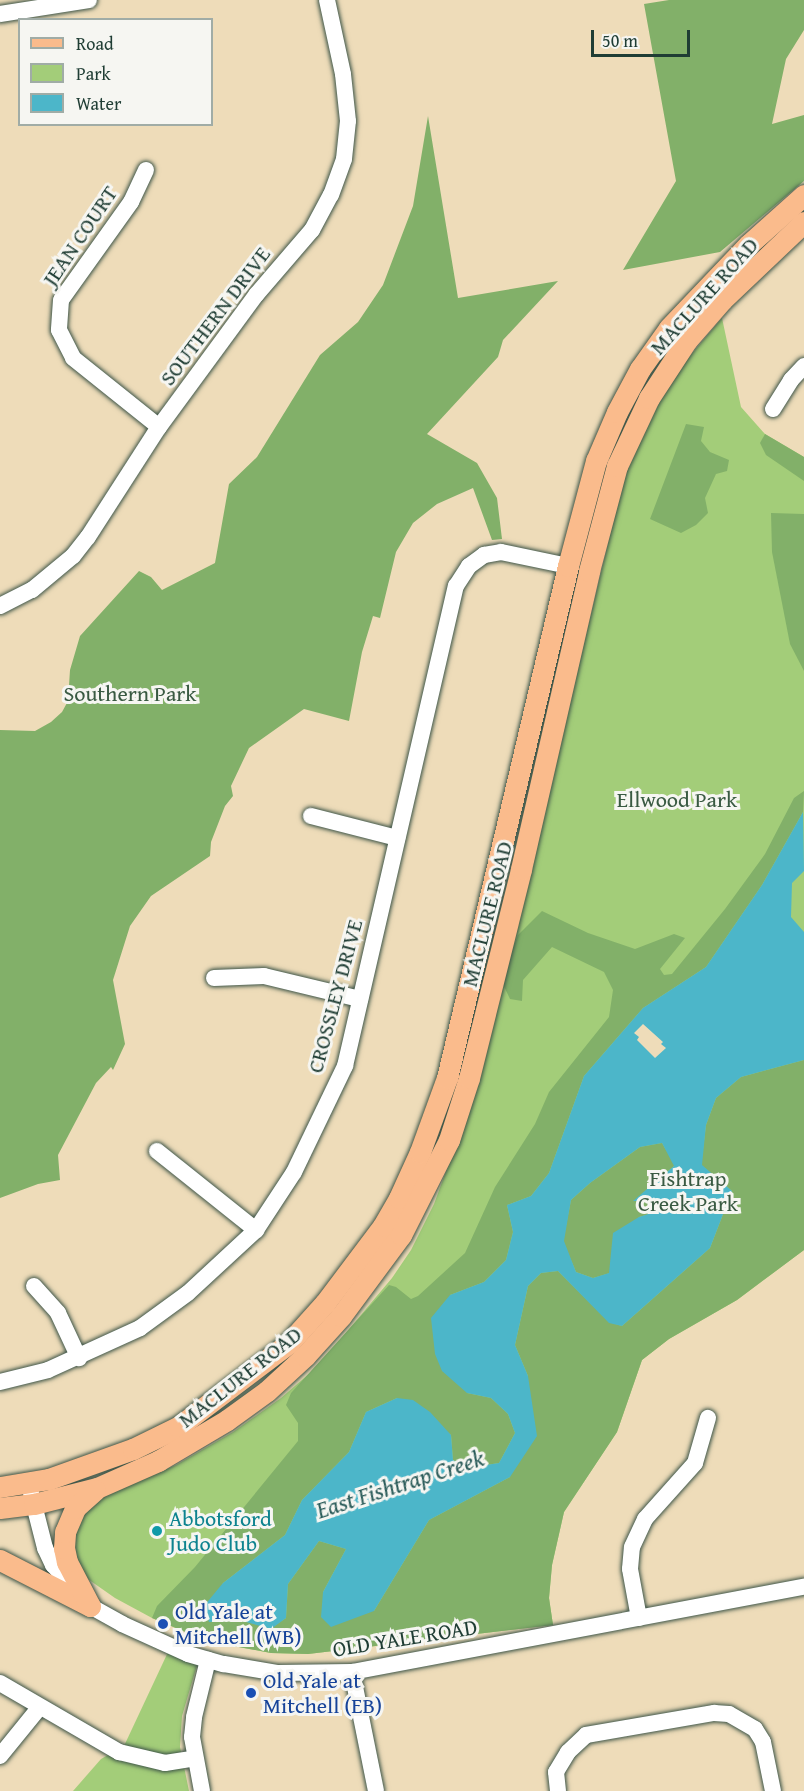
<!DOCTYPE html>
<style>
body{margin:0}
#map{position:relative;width:804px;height:1791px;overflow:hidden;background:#eedcb9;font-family:"Gentium Book Plus",serif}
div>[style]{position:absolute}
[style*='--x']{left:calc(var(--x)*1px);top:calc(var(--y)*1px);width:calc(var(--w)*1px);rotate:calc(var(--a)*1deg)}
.green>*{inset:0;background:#a3cd79}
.forest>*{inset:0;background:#82b069}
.water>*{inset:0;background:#4cb6c9}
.pier>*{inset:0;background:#eedcb9}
.roads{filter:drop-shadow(0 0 2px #3e5548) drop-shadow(0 0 2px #3e5548)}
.minor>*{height:16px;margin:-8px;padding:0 8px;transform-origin:8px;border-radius:8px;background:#fff}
.major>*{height:21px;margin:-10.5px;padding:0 10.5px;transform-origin:10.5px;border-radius:10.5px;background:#fabb8c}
.dots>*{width:16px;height:16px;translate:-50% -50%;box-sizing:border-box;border:3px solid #f6f6f2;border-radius:50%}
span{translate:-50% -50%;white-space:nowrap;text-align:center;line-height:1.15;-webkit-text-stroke:6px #f6f6f2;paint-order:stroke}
.street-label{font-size:22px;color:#1f3d34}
.park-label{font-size:22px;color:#395a42}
.culture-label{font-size:22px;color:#0d838f}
.left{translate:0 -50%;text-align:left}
.transit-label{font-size:22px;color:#164399}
.water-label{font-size:24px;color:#2a5b59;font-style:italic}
.legend{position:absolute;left:18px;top:18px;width:195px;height:108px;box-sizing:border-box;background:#f6f6f2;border:2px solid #a0aca6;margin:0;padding:8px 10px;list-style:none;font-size:18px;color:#1f3d34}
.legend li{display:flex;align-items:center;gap:12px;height:30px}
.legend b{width:30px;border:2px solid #a0aca6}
.scale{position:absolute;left:591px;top:30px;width:99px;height:27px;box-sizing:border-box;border:3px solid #1f3d34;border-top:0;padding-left:8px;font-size:18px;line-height:21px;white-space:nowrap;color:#1f3d34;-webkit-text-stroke:4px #f6f6f2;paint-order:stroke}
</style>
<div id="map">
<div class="green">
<i style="clip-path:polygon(722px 318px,741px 407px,765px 434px,804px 457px,804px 1250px,737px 1300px,669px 1339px,642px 1360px,617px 1432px,564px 1512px,552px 1565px,549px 1598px,553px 1625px,308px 1654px,271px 1653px,228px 1645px,195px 1636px,152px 1618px,115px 1598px,85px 1577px,74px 1555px,75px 1532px,81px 1515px,100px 1498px,176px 1465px,233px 1432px,281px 1398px,318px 1366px,392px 1278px,411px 1250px,434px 1204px,478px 1084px,624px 477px,650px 412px,678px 370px)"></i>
<i style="clip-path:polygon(169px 1650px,198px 1662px,182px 1716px,180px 1747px,189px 1791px,73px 1791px,101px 1759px,124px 1746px)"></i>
</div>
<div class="forest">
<i style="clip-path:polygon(669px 0,804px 0,804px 30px,786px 59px,772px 124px,804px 115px,804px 181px,720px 252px,623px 270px,676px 181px,644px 4px)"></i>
<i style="clip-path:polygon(428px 116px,458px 298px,558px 281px,503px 340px,498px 357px,427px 434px,477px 463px,497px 498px,502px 539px,492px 540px,473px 488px,437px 504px,413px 523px,396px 552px,380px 618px,373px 616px,362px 652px,349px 721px,304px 709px,249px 748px,231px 786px,233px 796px,225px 806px,211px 842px,210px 856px,151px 896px,130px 926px,113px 980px,125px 1044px,113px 1070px,111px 1067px,96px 1083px,58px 1155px,60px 1180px,38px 1184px,0 1198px,0 730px,35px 731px,51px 722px,62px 712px,68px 701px,70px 670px,80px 636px,139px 571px,151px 577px,162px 590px,215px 563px,229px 484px,257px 457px,320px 355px,358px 322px,383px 285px,413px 206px)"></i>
<i style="clip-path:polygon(686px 424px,704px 427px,701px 441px,710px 452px,729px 460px,727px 471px,716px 474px,705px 498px,708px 513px,696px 525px,681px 533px,650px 519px)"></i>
<i style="clip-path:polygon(765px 434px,804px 457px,804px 481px,766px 455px,760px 443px)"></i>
<i style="clip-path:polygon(771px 513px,804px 514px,804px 671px,790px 644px,772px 552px)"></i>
<i style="clip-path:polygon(804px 791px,803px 812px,762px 885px,706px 967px,643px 1008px,584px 1076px,549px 1173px,531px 1196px,507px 1205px,513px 1232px,506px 1260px,484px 1282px,450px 1295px,467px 1393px,491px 1398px,508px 1414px,515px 1433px,499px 1463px,466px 1468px,453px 1460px,451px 1435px,397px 1398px,366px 1412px,349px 1452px,302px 1500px,285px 1535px,223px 1583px,210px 1622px,239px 1620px,271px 1628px,286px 1618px,288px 1584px,319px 1541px,346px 1549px,323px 1592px,374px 1611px,429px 1520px,510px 1477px,528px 1376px,515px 1345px,528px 1286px,541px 1273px,558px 1271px,609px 1322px,622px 1326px,710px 1248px,732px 1191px,701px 1165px,706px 1125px,716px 1098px,741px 1077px,804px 1060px,804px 1250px,737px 1300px,669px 1339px,642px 1360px,617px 1432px,564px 1512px,552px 1565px,549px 1598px,553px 1625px,308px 1654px,271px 1653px,228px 1645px,195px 1636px,152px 1618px,157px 1606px,195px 1567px,298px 1441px,298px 1423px,286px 1405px,291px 1393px,389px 1285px,396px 1287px,411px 1299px,418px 1296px,465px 1253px,495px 1187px,535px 1124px,549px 1092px,609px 1017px,613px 990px,604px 972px,552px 947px,523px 980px,522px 1001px,510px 999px,501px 980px,518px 935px,542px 911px,588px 933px,635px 949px,674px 934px,685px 938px,660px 969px,664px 975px,672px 974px,725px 909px,765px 854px,794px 798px)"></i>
<i style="clip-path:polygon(662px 1143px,675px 1165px,634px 1201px,654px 1201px,661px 1211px,639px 1217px,610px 1273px,593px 1278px,576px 1272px,563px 1241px,571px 1200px,590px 1183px,640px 1147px)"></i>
</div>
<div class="water">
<i style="clip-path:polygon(evenodd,803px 812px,804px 871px,792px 883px,791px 917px,804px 932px,804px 1060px,741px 1077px,716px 1098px,706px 1125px,702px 1165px,732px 1191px,710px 1248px,622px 1326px,609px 1323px,558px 1271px,541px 1273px,528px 1286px,515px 1345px,528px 1376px,537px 1436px,510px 1477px,429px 1520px,374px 1611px,331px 1627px,321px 1617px,323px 1592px,346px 1549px,319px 1541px,288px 1584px,286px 1618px,271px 1629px,239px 1620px,209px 1622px,204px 1606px,223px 1583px,285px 1535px,302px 1500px,349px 1452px,366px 1412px,397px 1398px,413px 1400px,430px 1412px,451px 1435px,453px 1460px,466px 1468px,499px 1463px,515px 1433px,508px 1414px,491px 1398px,467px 1393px,442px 1371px,435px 1354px,431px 1318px,450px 1295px,484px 1282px,506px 1260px,513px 1232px,507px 1205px,531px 1196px,549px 1173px,584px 1076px,643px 1008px,706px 967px,762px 885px,803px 812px,662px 1143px,674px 1166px,633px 1201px,654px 1201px,661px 1210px,639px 1217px,613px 1233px,609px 1273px,593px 1278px,576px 1272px,564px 1241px,571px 1200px,590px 1183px,640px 1147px,662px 1143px)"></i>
</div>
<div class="pier">
<i style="clip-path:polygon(643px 1024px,663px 1042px,661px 1044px,666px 1048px,655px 1058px,637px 1040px,639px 1037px,634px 1033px)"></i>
</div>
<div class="roads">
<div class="minor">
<i style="--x:0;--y:14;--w:90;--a:-8.9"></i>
<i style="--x:146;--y:170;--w:35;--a:115"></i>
<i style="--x:131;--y:202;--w:120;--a:125.5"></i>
<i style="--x:61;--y:300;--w:30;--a:94"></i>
<i style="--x:59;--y:330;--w:31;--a:63"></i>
<i style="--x:73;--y:358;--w:110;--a:38.7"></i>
<i style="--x:773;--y:409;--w:34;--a:-58"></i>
<i style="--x:791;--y:380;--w:19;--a:-47"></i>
<i style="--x:0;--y:606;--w:36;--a:-27"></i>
<i style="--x:32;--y:590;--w:53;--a:-39.7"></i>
<i style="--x:73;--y:556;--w:24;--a:-52"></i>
<i style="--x:88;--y:537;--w:131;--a:-57.2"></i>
<i style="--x:159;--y:427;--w:164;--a:-53.7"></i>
<i style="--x:256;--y:295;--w:86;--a:-49.3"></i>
<i style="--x:312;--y:230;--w:40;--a:-62"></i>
<i style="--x:331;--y:195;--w:38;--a:-70"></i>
<i style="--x:344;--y:159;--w:38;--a:-84"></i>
<i style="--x:348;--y:121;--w:47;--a:-96.1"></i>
<i style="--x:343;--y:74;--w:76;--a:-102.2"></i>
<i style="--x:311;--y:816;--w:89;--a:14.3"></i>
<i style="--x:214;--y:978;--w:50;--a:-2.3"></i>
<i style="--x:264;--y:976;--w:99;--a:13.5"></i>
<i style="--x:157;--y:1151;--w:127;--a:38.6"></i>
<i style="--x:34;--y:1286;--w:36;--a:48"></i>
<i style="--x:58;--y:1313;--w:50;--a:65"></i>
<i style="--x:0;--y:1382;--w:49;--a:-14"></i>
<i style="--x:48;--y:1370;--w:101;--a:-24.5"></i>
<i style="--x:140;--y:1328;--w:59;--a:-36.1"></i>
<i style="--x:188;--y:1293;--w:93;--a:-42.8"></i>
<i style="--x:256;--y:1230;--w:69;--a:-56.8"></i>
<i style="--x:294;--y:1172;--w:118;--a:-64.3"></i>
<i style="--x:345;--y:1066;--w:493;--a:-77"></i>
<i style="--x:456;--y:586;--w:24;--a:-57"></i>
<i style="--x:469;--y:566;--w:19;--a:-36"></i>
<i style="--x:484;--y:555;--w:17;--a:-10"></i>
<i style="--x:501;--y:552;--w:68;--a:11.8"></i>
<i style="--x:31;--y:1493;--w:57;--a:75.7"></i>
<i style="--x:45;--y:1548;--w:19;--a:65"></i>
<i style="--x:53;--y:1565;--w:55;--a:47.9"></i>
<i style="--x:90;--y:1606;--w:37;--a:29"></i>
<i style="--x:122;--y:1624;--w:72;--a:24.4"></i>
<i style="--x:188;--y:1654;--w:37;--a:16"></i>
<i style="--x:224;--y:1664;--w:55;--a:9.5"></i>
<i style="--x:278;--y:1673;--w:74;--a:-0.8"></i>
<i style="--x:352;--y:1672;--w:460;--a:-10.7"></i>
<i style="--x:639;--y:1618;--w:50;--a:-100.4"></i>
<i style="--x:630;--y:1569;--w:22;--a:-85"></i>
<i style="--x:632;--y:1547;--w:31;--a:-65"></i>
<i style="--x:645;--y:1519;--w:75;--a:-48.2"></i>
<i style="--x:695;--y:1463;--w:47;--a:-73.9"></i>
<i style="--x:352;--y:1672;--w:121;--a:78.6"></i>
<i style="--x:0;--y:1683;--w:138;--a:30.1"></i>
<i style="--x:119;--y:1752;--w:47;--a:13.4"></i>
<i style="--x:165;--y:1763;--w:30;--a:-9"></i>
<i style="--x:0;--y:1756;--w:62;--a:-50.9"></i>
<i style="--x:202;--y:1791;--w:55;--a:-100.5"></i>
<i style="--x:192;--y:1737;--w:20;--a:-84"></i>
<i style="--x:194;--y:1717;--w:59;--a:-76.2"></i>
<i style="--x:558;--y:1791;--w:19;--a:-96"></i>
<i style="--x:556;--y:1772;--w:23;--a:-59"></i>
<i style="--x:568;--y:1752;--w:25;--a:-43"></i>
<i style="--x:586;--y:1735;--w:130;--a:-9.8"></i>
<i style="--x:714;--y:1713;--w:15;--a:4"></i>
<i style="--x:729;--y:1714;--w:30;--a:30"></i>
<i style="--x:755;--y:1729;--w:15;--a:58"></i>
<i style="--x:763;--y:1742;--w:50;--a:78.5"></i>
</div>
<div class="major">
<i style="--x:0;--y:1487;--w:50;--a:-9.3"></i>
<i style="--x:49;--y:1479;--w:89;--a:-19.7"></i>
<i style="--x:133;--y:1449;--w:50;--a:-26.1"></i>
<i style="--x:178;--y:1427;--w:139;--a:-37.1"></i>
<i style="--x:289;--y:1343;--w:54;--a:-48"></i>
<i style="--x:325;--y:1303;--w:96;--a:-53"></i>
<i style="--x:383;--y:1226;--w:32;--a:-60"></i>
<i style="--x:399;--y:1198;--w:51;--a:-65.5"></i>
<i style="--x:420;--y:1152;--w:79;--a:-70"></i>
<i style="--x:447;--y:1078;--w:526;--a:-76.7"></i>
<i style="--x:568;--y:566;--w:109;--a:-75.1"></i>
<i style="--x:596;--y:461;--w:53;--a:-66.8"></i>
<i style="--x:617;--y:412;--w:49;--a:-61.9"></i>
<i style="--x:640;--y:369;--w:50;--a:-54.7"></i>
<i style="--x:669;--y:328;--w:115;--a:-46.4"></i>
<i style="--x:748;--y:245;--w:75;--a:-41.8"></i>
<i style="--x:0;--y:1508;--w:34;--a:-7"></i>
<i style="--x:34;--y:1504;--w:65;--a:-14.3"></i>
<i style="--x:97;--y:1488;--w:67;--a:-23.9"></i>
<i style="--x:158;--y:1461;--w:80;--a:-30.7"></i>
<i style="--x:227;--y:1420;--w:49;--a:-35.9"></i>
<i style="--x:267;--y:1391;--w:52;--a:-42.6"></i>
<i style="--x:305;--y:1356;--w:54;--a:-48"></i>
<i style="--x:341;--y:1316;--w:101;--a:-53.5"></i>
<i style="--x:401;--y:1235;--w:106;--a:-63.2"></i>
<i style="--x:449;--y:1140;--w:65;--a:-72.1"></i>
<i style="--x:469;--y:1078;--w:215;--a:-76"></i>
<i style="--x:521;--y:869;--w:306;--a:-77.1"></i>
<i style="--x:589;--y:571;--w:109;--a:-75.1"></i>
<i style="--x:617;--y:466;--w:75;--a:-64.8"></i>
<i style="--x:649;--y:398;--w:69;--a:-56.8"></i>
<i style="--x:687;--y:340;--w:53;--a:-48.8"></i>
<i style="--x:722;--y:300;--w:113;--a:-43.6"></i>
<i style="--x:0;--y:1560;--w:101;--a:27.1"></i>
<i style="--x:90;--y:1606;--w:50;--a:-117.6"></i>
<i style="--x:67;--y:1562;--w:14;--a:-102"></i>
<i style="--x:64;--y:1548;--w:16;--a:-86"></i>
<i style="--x:65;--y:1532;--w:26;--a:-67"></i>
<i style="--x:75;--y:1508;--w:27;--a:-42"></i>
</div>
</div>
<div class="dots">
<i style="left:157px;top:1531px;background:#0f9aa8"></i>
<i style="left:163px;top:1624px;background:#1a4fb4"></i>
<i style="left:251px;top:1693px;background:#1a4fb4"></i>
</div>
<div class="street-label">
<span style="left:80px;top:236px;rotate:-56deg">JEAN COURT</span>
<span style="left:704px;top:296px;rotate:-48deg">MACLURE ROAD</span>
<span style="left:215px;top:316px;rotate:-53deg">SOUTHERN DRIVE</span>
<span style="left:487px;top:914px;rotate:-76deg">MACLURE ROAD</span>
<span style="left:335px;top:996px;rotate:-75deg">CROSSLEY DRIVE</span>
<span style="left:240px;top:1377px;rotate:-38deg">MACLURE ROAD</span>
<span style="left:405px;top:1638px;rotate:-9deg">OLD YALE ROAD</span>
</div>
<div class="park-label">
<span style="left:130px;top:694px">Southern Park</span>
<span style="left:677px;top:800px">Ellwood Park</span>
<span style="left:688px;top:1191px">Fishtrap<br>Creek Park</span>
</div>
<div class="culture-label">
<span class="left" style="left:169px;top:1531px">Abbotsford<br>Judo Club</span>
</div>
<div class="transit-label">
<span class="left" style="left:175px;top:1624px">Old Yale at<br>Mitchell (WB)</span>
<span class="left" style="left:263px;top:1693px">Old Yale at<br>Mitchell (EB)</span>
</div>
<div class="water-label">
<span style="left:400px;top:1484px;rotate:-18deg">East Fishtrap Creek</span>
</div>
<ul class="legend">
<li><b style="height:8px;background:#fabb8c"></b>Road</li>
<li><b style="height:16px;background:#a3cd79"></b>Park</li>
<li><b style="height:16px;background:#4cb6c9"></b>Water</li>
</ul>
<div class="scale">50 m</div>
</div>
